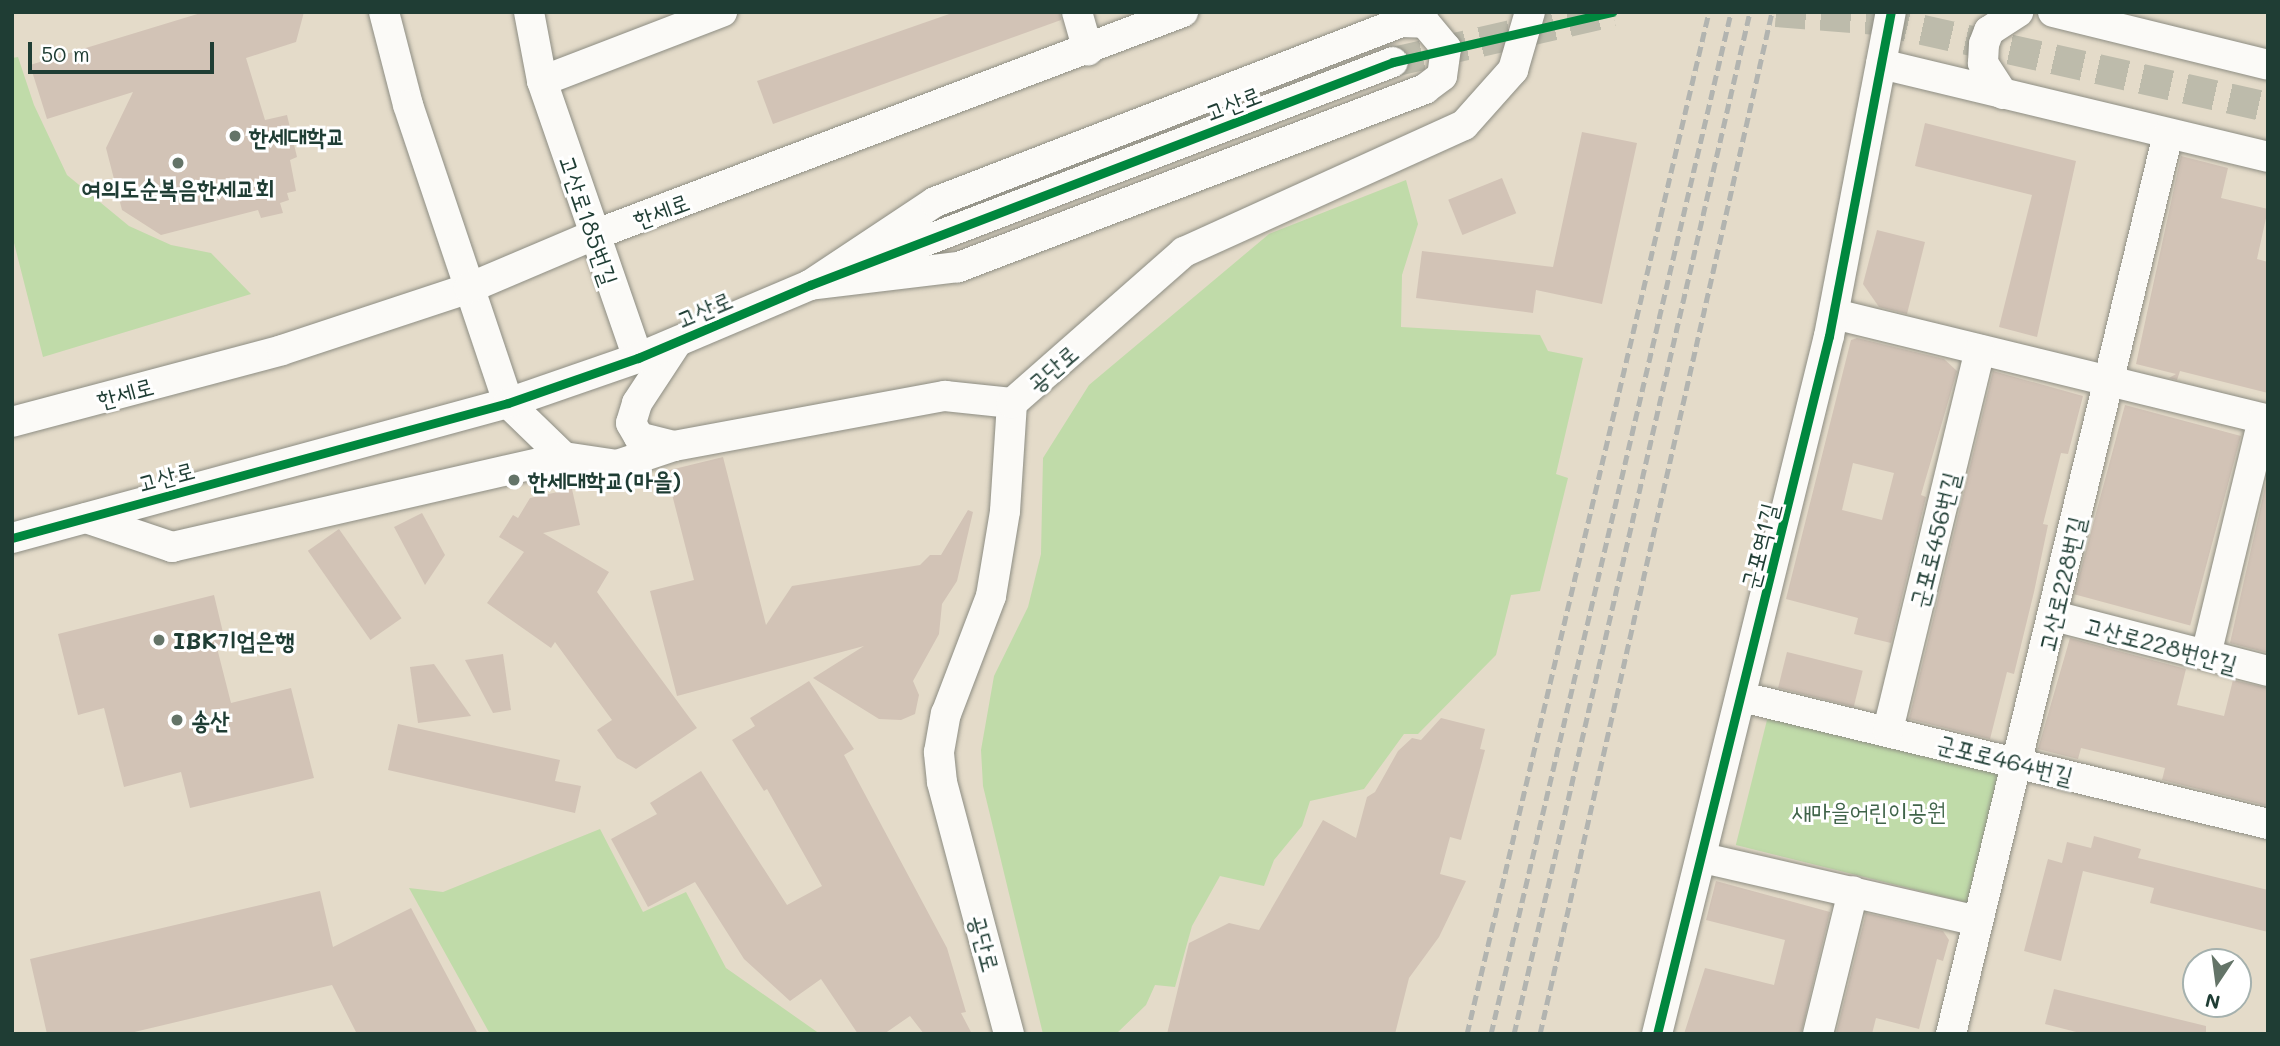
<!DOCTYPE html>
<meta charset="utf-8">
<style>
body{margin:0}
#map{position:relative;width:2280px;height:1046px;overflow:hidden;background:#e4dbc9;font-family:Mali,"Poor Story",sans-serif}
div>[style]{position:absolute}
[style*='--x']{left:calc(var(--x)*1px);top:calc(var(--y)*1px);width:calc(var(--w)*1px);rotate:calc(var(--a)*1deg)}
.green>*{inset:0;background:#c0dba9;transform-origin:0 0}
.building>*{inset:0;background:#d2c3b6;transform-origin:0 0}
.minor-tunnel>*{height:30px;margin-top:-15px;transform-origin:0;background:repeating-linear-gradient(90deg,#bdbbab 0 30px,transparent 0 45px)}
.roads{filter:drop-shadow(0 0 2px #8d8d83) drop-shadow(0 0 2px #8d8d83)}
.minor>*{height:30px;margin:-15px;padding:0 15px;transform-origin:15px;border-radius:15px;background:#fbfaf7}
.rail>*{height:5px;margin-top:-2.5px;transform-origin:0;background:repeating-linear-gradient(90deg,#b2b4b0 0 10px,transparent 0 15px)}
.cycleway>*{height:9px;margin:-4.5px;padding:0 4.5px;transform-origin:4.5px;border-radius:4.5px;background:#00873e}
.dots>*{width:19px;height:19px;translate:-50% -50%;box-sizing:border-box;border:4px solid #fff;border-radius:50%}
span{translate:-50% -50%;white-space:nowrap;text-align:center;line-height:1.15;-webkit-text-stroke:6px #fff;paint-order:stroke}
.street-label{font-size:24px;color:#1f3d34}
.poi-label{font-size:24px;color:#1f3d34;font-weight:700}
.left{translate:0 -50%;text-align:left}
.park-label{font-size:24px;color:#40644a}
.frame{position:absolute;inset:0;border:14px solid #1f3d34;pointer-events:none}
.north{position:absolute;left:2182px;top:948px;width:70px;height:70px;box-sizing:border-box;background:#fff;border:2px solid #a5b1ae;border-radius:50%;rotate:193deg;font-size:19px;font-weight:700;line-height:28px;text-align:center;color:#1f3d34}
.north::after{content:'';display:block;margin:auto;width:24px;height:32px;background:#647468;clip-path:polygon(50% 0,100% 100%,50% 72%,0 100%)}
.scale{position:absolute;left:28px;top:42px;width:186px;height:32px;box-sizing:border-box;border:4px solid #1f3d34;border-top:0;padding-left:9px;font-size:21px;line-height:24px;white-space:nowrap;color:#1f3d34;-webkit-text-stroke:5px #fff;paint-order:stroke}
</style>
<div id="map">
<div class="green">
<i style="clip-path:polygon(18px 57px,34px 105px,67px 175px,129px 226px,171px 245px,211px 253px,251px 294px,43px 357px,12px 235px,12px 58px)"></i>
<i style="clip-path:polygon(1406px 180px,1418px 224px,1402px 275px,1401px 327px,1540px 335px,1548px 351px,1583px 358px,1556px 474px,1568px 478px,1540px 591px,1511px 595px,1496px 655px,1418px 734px,1404px 734px,1364px 789px,1310px 801px,1302px 826px,1274px 860px,1264px 886px,1220px 876px,1192px 926px,1175px 987px,1155px 985px,1146px 1005px,1116px 1034px,1043px 1034px,983px 786px,981px 750px,994px 676px,1028px 607px,1041px 554px,1043px 458px,1089px 385px,1269px 234px)"></i>
<i style="left:1768px;top:716px;width:242px;height:133px;rotate:14deg"></i>
<i style="clip-path:polygon(600px 829px,643px 912px,686px 892px,726px 968px,820px 1034px,490px 1034px,409px 888px,443px 892px)"></i>
</div>
<div class="building">
<i style="clip-path:polygon(204px 12px,304px 12px,296px 42px,246px 58px,265px 120px,287px 115px,297px 157px,290px 160px,296px 191px,287px 193px,289px 200px,280px 203px,283px 213px,261px 218px,258px 210px,161px 235px,122px 210px,106px 148px,133px 92px,47px 119px,30px 65px)"></i>
<i style="clip-path:polygon(955px 12px,1060px 12px,1061px 20px,773px 124px,757px 81px)"></i>
<i style="clip-path:polygon(1925px 123px,2076px 161px,2037px 337px,1999px 327px,2032px 195px,1915px 166px)"></i>
<i style="clip-path:polygon(1582px 132px,1637px 143px,1602px 304px,1536px 290px,1533px 313px,1416px 298px,1422px 251px,1553px 267px)"></i>
<i style="clip-path:polygon(2181px 156px,2228px 168px,2221px 198px,2268px 209px,2257px 259px,2268px 262px,2268px 393px,2180px 371px,2177px 380px,2169px 378px,2176px 374px,2136px 364px)"></i>
<i style="left:1502px;top:178px;width:38px;height:58px;rotate:68deg"></i>
<i style="clip-path:polygon(1877px 230px,1925px 242px,1907px 314px,1879px 307px,1863px 284px)"></i>
<i style="clip-path:polygon(evenodd,1857px 338px,1944px 359px,1957px 371px,1921px 495px,1926px 497px,1891px 643px,1854px 634px,1858px 618px,1786px 599px,1851px 340px,1857px 338px,1853px 463px,1894px 473px,1882px 520px,1842px 510px,1853px 463px)"></i>
<i style="clip-path:polygon(1993px 371px,2083px 396px,2068px 454px,2061px 453px,2043px 524px,2048px 525px,2034px 592px,2014px 674px,2007px 672px,1990px 739px,1909px 719px)"></i>
<i style="left:2125px;top:405px;width:120px;height:196px;rotate:15deg"></i>
<i style="clip-path:polygon(723px 457px,766px 625px,792px 586px,920px 565px,930px 555px,941px 555px,968px 510px,973px 512px,957px 581px,942px 604px,939px 634px,913px 681px,919px 695px,915px 714px,901px 720px,879px 719px,813px 678px,864px 646px,677px 696px,650px 591px,694px 580px,666px 471px)"></i>
<i style="clip-path:polygon(2268px 474px,2268px 653px,2230px 643px)"></i>
<i style="clip-path:polygon(572px 489px,580px 525px,543px 533px,609px 572px,597px 592px,697px 728px,636px 769px,617px 758px,597px 730px,612px 720px,555px 642px,551px 648px,487px 603px,524px 552px,499px 537px,513px 515px,518px 518px,530px 498px)"></i>
<i style="clip-path:polygon(422px 513px,445px 555px,425px 585px,394px 527px)"></i>
<i style="left:339px;top:529px;width:109px;height:38px;rotate:55deg"></i>
<i style="clip-path:polygon(214px 595px,226px 645px,217px 648px,231px 703px,291px 688px,314px 778px,190px 808px,181px 772px,124px 787px,104px 708px,78px 715px,58px 634px)"></i>
<i style="clip-path:polygon(2070px 638px,2186px 669px,2177px 705px,2224px 716px,2233px 680px,2268px 688px,2268px 806px,2162px 780px,2165px 768px,2081px 748px,2078px 759px,2038px 749px)"></i>
<i style="left:1787px;top:652px;width:78px;height:37px;rotate:14deg"></i>
<i style="clip-path:polygon(503px 654px,511px 710px,493px 713px,465px 660px)"></i>
<i style="clip-path:polygon(434px 664px,471px 716px,418px 723px,410px 667px)"></i>
<i style="clip-path:polygon(809px 681px,854px 749px,844px 755px,947px 948px,966px 1012px,961px 1013px,972px 1034px,924px 1034px,910px 1016px,884px 1034px,858px 1034px,821px 979px,790px 1001px,744px 959px,695px 882px,648px 907px,611px 839px,657px 814px,650px 803px,701px 771px,787px 905px,822px 886px,767px 789px,764px 791px,732px 740px,755px 726px,750px 718px)"></i>
<i style="clip-path:polygon(1441px 718px,1485px 729px,1480px 749px,1485px 750px,1461px 840px,1450px 837px,1440px 874px,1466px 881px,1439px 937px,1409px 978px,1395px 1034px,1167px 1034px,1189px 943px,1229px 923px,1259px 930px,1323px 820px,1356px 838px,1367px 797px,1375px 792px,1398px 751px,1412px 738px,1421px 740px)"></i>
<i style="clip-path:polygon(398px 724px,560px 760px,555px 781px,581px 786px,575px 813px,388px 770px)"></i>
<i style="clip-path:polygon(2094px 836px,2141px 849px,2138px 858px,2268px 890px,2268px 932px,2150px 903px,2154px 888px,2083px 871px,2061px 961px,2024px 951px,2048px 859px,2062px 863px,2067px 842px,2091px 848px)"></i>
<i style="clip-path:polygon(1716px 881px,1830px 912px,1801px 1034px,1684px 1034px,1705px 968px,1774px 985px,1785px 940px,1706px 920px)"></i>
<i style="clip-path:polygon(320px 891px,333px 947px,411px 908px,478px 1034px,357px 1034px,332px 985px,126px 1034px,47px 1034px,30px 959px)"></i>
<i style="clip-path:polygon(1866px 913px,1943px 931px,1949px 940px,1943px 961px,1937px 959px,1919px 1029px,1876px 1018px,1872px 1034px,1836px 1034px)"></i>
<i style="clip-path:polygon(2054px 989px,2206px 1026px,2206px 1034px,2084px 1034px,2045px 1024px)"></i>
</div>
<div class="minor-tunnel">
<i style="--x:1776;--y:12;--w:102;--a:4.5"></i>
<i style="--x:1878;--y:20;--w:400;--a:12.6"></i>
<i style="--x:1393;--y:62;--w:225;--a:-12.9"></i>
</div>
<div class="roads">
<div class="minor">
<i style="--x:384;--y:12;--w:96;--a:75.5"></i>
<i style="--x:408;--y:105;--w:314;--a:71.4"></i>
<i style="--x:508;--y:403;--w:78;--a:44"></i>
<i style="--x:529;--y:12;--w:70;--a:79.3"></i>
<i style="--x:542;--y:81;--w:293;--a:70.9"></i>
<i style="--x:1077;--y:12;--w:40;--a:74"></i>
<i style="--x:2053;--y:12;--w:221;--a:13.8"></i>
<i style="--x:1401;--y:22;--w:24;--a:2"></i>
<i style="--x:1425;--y:23;--w:33;--a:50"></i>
<i style="--x:1446;--y:48;--w:28;--a:98"></i>
<i style="--x:1442;--y:76;--w:21;--a:143"></i>
<i style="--x:1425;--y:89;--w:500;--a:159.1"></i>
<i style="--x:958;--y:267;--w:149;--a:173.1"></i>
<i style="--x:810;--y:285;--w:150;--a:-33.6"></i>
<i style="--x:935;--y:202;--w:500;--a:-21.1"></i>
<i style="--x:1881;--y:64;--w:398;--a:13.5"></i>
<i style="--x:542;--y:81;--w:193;--a:-21"></i>
<i style="--x:2003;--y:94;--w:37;--a:-123"></i>
<i style="--x:1983;--y:63;--w:19;--a:-87"></i>
<i style="--x:1984;--y:44;--w:14;--a:-69"></i>
<i style="--x:1989;--y:31;--w:35;--a:-33"></i>
<i style="--x:1834;--y:314;--w:447;--a:13.7"></i>
<i style="--x:12;--y:422;--w:279;--a:-14.9"></i>
<i style="--x:282;--y:350;--w:197;--a:-18.3"></i>
<i style="--x:469;--y:288;--w:136;--a:-23"></i>
<i style="--x:594;--y:235;--w:630;--a:-20.74"></i>
<i style="--x:674;--y:446;--w:36;--a:-166"></i>
<i style="--x:639;--y:437;--w:16;--a:-120"></i>
<i style="--x:631;--y:423;--w:21;--a:-73"></i>
<i style="--x:637;--y:403;--w:73;--a:-56.7"></i>
<i style="--x:86;--y:518;--w:91;--a:18.6"></i>
<i style="--x:172;--y:547;--w:402;--a:-12.9"></i>
<i style="--x:564;--y:457;--w:54;--a:8.6"></i>
<i style="--x:617;--y:465;--w:60;--a:-18.4"></i>
<i style="--x:674;--y:446;--w:276;--a:-10.5"></i>
<i style="--x:945;--y:396;--w:67;--a:6"></i>
<i style="--x:12;--y:538;--w:514;--a:-15.23"></i>
<i style="--x:508;--y:403;--w:138;--a:-19.1"></i>
<i style="--x:638;--y:358;--w:187;--a:-23"></i>
<i style="--x:810;--y:285;--w:624;--a:-20.93"></i>
<i style="--x:2054;--y:616;--w:221;--a:14.4"></i>
<i style="--x:2206;--y:655;--w:243;--a:-76.4"></i>
<i style="--x:1742;--y:697;--w:541;--a:13.57"></i>
<i style="--x:1888;--y:730;--w:391;--a:-76.4"></i>
<i style="--x:1703;--y:858;--w:282;--a:12.9"></i>
<i style="--x:1009;--y:1034;--w:261;--a:-104.9"></i>
<i style="--x:942;--y:782;--w:30;--a:-96"></i>
<i style="--x:939;--y:752;--w:39;--a:-80"></i>
<i style="--x:946;--y:714;--w:126;--a:-69.1"></i>
<i style="--x:991;--y:596;--w:86;--a:-80.6"></i>
<i style="--x:1005;--y:511;--w:108;--a:-86.3"></i>
<i style="--x:1012;--y:403;--w:229;--a:-41.3"></i>
<i style="--x:1184;--y:252;--w:307;--a:-24.4"></i>
<i style="--x:1464;--y:125;--w:74;--a:-48.3"></i>
<i style="--x:1513;--y:70;--w:60;--a:-73.7"></i>
<i style="--x:1657;--y:1034;--w:719;--a:-76.16"></i>
<i style="--x:1829;--y:336;--w:330;--a:-79.2"></i>
<i style="--x:1818;--y:1034;--w:147;--a:-76.2"></i>
<i style="--x:1951;--y:1034;--w:926;--a:-76.44"></i>
</div>
</div>
<div class="rail">
<i style="--x:1467;--y:1034;--w:1050;--a:-76.68"></i>
<i style="--x:1491;--y:1034;--w:1050;--a:-76.78"></i>
<i style="--x:1514;--y:1034;--w:1049;--a:-77"></i>
<i style="--x:1540;--y:1034;--w:1048;--a:-77.21"></i>
</div>
<div class="cycleway">
<i style="--x:12;--y:538;--w:514;--a:-15.23"></i>
<i style="--x:508;--y:403;--w:138;--a:-19.1"></i>
<i style="--x:638;--y:358;--w:187;--a:-23"></i>
<i style="--x:810;--y:285;--w:624;--a:-20.93"></i>
<i style="--x:1393;--y:62;--w:225;--a:-12.9"></i>
<i style="--x:1657;--y:1034;--w:719;--a:-76.16"></i>
<i style="--x:1829;--y:336;--w:330;--a:-79.2"></i>
</div>
<div class="dots">
<i style="left:235px;top:136px;background:#647468"></i>
<i style="left:178px;top:163px;background:#647468"></i>
<i style="left:514px;top:480px;background:#647468"></i>
<i style="left:159px;top:640px;background:#647468"></i>
<i style="left:177px;top:720px;background:#647468"></i>
</div>
<div class="street-label">
<span style="left:1233px;top:103px;rotate:-21deg">고산로</span>
<span style="left:661px;top:210px;rotate:-20deg">한세로</span>
<span style="left:589px;top:220px;rotate:71deg">고산로185번길</span>
<span style="left:704px;top:309px;rotate:-23deg">고산로</span>
<span style="left:1052px;top:368px;rotate:-41deg">공단로</span>
<span style="left:125px;top:392px;rotate:-15deg">한세로</span>
<span style="left:166px;top:476px;rotate:-15deg">고산로</span>
<span style="left:1934px;top:540px;rotate:-76deg">군포로456번길</span>
<span style="left:1759px;top:546px;rotate:-76deg">군포역1길</span>
<span style="left:2061px;top:584px;rotate:-77deg">고산로228번길</span>
<span style="left:2161px;top:644px;rotate:15deg">고산로228번안길</span>
<span style="left:2005px;top:759px;rotate:14deg">군포로464번길</span>
<span style="left:985px;top:943px;rotate:75deg">공단로</span>
</div>
<div class="poi-label">
<span class="left" style="left:249px;top:136px">한세대학교</span>
<span style="left:178px;top:188px">여의도순복음한세교회</span>
<span class="left" style="left:528px;top:480px">한세대학교(마을)</span>
<span class="left" style="left:173px;top:640px">IBK기업은행</span>
<span class="left" style="left:191px;top:720px">송산</span>
</div>
<div class="park-label">
<span style="left:1869px;top:811px">새마을어린이공원</span>
</div>
<div class="frame"></div>
<div class="north">N</div>
<div class="scale">50 m</div>
</div>
